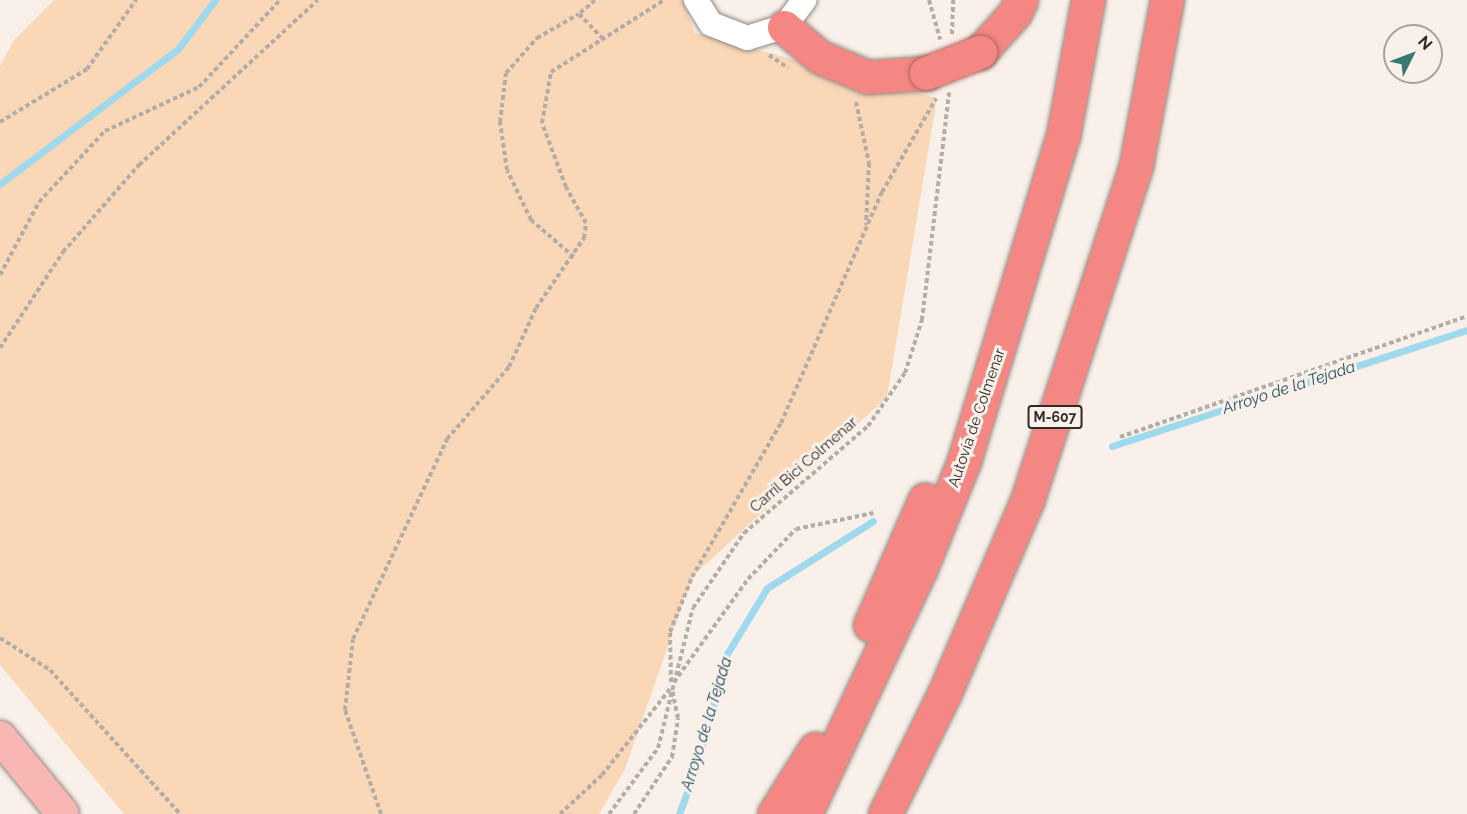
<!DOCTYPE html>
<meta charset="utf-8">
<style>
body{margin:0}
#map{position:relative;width:1467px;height:814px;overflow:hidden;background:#f9f1e9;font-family:Raleway,sans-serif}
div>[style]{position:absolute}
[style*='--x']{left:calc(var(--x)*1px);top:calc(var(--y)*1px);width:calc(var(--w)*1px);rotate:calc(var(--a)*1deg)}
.green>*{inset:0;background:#f9d7b7}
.stream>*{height:7px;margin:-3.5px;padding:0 3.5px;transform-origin:3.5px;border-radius:3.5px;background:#9fd9ee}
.path>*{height:4px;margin-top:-2px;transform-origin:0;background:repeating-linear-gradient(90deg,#b3ada6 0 4.5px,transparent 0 7.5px)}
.roads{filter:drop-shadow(0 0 2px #928a83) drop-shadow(0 0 2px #928a83)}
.minor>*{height:24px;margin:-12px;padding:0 12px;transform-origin:12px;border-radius:12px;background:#fff}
.major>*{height:32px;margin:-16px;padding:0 16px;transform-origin:16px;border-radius:16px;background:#f8b7b5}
.highway>*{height:33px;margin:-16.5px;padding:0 16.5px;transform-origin:16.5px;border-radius:16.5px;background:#f48783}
.bridges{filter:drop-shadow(0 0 2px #af6763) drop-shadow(0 0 2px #af6763)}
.highway-bridge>*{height:33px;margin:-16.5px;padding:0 16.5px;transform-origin:16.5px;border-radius:16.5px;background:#f48783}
span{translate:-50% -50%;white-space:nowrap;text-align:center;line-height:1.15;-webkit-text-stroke:6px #f9f1e9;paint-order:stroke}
.shield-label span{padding:2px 4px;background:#f9f1e9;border:2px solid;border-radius:4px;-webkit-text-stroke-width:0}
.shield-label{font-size:14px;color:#2e2b28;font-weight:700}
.street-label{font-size:15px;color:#2e2b28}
.water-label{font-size:16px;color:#1d4e5e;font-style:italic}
.north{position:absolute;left:1383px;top:24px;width:60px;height:60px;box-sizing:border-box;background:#f9f1e9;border:2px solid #a8a29c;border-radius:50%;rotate:48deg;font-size:16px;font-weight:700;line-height:24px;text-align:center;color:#2e2b28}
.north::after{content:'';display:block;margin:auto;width:21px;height:27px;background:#367b72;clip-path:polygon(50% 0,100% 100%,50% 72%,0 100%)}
</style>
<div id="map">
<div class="green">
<i style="clip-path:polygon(54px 0,683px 0,695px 33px,937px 98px,887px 397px,692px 577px,625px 769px,599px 814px,124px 814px,0 665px,0 66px,14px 40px)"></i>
</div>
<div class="stream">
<i style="--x:0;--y:184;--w:223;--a:-37.2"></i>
<i style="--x:178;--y:49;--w:61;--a:-52.9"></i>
<i style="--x:1112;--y:446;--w:373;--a:-18.1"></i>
<i style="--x:679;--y:814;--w:49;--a:-69.7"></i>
<i style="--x:696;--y:768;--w:118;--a:-74.8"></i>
<i style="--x:727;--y:654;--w:77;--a:-58.8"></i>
<i style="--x:767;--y:588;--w:125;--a:-32.3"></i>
</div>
<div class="path">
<i style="--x:595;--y:0;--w:21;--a:139"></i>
<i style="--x:579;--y:14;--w:35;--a:46"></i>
<i style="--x:929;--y:0;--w:41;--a:74.2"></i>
<i style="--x:952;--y:34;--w:34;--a:-88"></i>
<i style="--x:769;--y:55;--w:23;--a:34"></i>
<i style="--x:856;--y:102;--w:62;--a:78"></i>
<i style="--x:869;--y:163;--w:62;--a:92.8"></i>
<i style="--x:0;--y:122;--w:102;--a:-31.3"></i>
<i style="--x:87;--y:69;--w:85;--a:-54.6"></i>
<i style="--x:574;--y:257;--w:57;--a:-139.3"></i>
<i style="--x:531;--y:220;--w:55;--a:-115.6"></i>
<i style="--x:507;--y:170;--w:49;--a:-98.3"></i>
<i style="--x:500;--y:122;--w:49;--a:-83"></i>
<i style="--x:506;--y:73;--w:47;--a:-48.5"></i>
<i style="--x:537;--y:38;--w:48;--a:-29.7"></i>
<i style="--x:0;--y:275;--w:83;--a:-61.9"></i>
<i style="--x:39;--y:202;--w:97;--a:-47.1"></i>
<i style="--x:105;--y:131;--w:104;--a:-25.1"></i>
<i style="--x:199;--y:87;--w:119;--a:-47"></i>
<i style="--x:0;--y:348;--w:115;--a:-56.7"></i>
<i style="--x:63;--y:252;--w:116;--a:-48.9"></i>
<i style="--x:139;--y:165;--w:243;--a:-42.7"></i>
<i style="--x:1120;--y:437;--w:367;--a:-19.2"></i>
<i style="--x:0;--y:638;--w:59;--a:32.6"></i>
<i style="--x:50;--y:670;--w:194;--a:47.9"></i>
<i style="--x:671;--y:682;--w:50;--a:-91.1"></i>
<i style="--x:670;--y:632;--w:59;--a:-68.2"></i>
<i style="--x:692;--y:577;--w:178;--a:-60"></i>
<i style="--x:781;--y:423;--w:252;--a:-66.4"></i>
<i style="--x:882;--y:192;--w:108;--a:-59.9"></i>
<i style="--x:674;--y:682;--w:127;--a:-54.3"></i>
<i style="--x:748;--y:579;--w:69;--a:-46.2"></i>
<i style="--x:796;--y:529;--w:79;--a:-11.7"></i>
<i style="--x:381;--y:814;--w:110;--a:-109.1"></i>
<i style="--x:345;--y:710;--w:71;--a:-83.6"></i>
<i style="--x:353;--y:639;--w:221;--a:-64.8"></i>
<i style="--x:447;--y:439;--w:95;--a:-49.3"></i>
<i style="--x:509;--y:367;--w:65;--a:-65.4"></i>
<i style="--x:536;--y:308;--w:85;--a:-55.6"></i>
<i style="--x:584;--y:238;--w:15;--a:-82"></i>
<i style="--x:586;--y:223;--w:41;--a:-119.1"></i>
<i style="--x:566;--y:187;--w:68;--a:-110.6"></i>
<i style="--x:542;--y:123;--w:52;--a:-80"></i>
<i style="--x:551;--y:72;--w:134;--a:-32.5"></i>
<i style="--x:560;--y:814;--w:57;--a:-42.9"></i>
<i style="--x:602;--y:775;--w:110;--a:-51.7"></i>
<i style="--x:609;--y:814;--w:82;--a:-53.4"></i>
<i style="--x:658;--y:748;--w:144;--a:-76"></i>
<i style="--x:693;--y:608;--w:91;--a:-55.8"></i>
<i style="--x:744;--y:533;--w:164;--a:-40.8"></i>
<i style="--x:868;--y:426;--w:65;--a:-55.1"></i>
<i style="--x:905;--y:373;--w:56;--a:-72.2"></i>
<i style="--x:922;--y:320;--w:229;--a:-83.2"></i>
<i style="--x:634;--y:814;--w:69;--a:-56.3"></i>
<i style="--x:672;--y:757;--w:39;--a:-81"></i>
<i style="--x:678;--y:718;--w:30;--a:-102"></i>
</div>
<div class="roads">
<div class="minor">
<i style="--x:696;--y:0;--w:28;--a:58"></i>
<i style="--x:711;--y:24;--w:39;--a:21"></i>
<i style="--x:747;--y:38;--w:39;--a:-17"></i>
<i style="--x:784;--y:27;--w:34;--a:-53"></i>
</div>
<div class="major">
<i style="--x:0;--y:737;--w:99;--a:50.7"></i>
</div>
<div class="highway">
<i style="--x:784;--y:27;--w:47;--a:39.8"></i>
<i style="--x:820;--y:57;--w:52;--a:22.6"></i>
<i style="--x:868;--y:77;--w:58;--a:-3.9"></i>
<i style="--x:980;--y:52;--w:52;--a:-48.1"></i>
<i style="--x:1015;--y:13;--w:14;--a:-65"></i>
<i style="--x:870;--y:625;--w:137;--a:-66.4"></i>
<i style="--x:774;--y:814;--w:77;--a:-57.8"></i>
<i style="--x:805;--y:814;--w:270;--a:-64.8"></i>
<i style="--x:920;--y:570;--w:118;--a:-68"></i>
<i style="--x:964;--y:461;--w:340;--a:-73.1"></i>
<i style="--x:1063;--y:136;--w:138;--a:-79.6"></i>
<i style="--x:885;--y:814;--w:136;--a:-63.8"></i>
<i style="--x:945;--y:692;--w:208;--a:-66.8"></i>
<i style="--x:1027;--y:501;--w:353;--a:-72"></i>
<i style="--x:1136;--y:165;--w:168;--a:-79.4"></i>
</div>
</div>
<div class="bridges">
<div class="highway-bridge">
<i style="--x:926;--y:73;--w:58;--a:-21.3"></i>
</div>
</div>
<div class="shield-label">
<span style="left:1055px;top:417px">M-607</span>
</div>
<div class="street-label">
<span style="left:977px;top:418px;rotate:-71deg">Autovía de Colmenar</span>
<span style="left:804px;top:465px;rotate:-41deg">Carril Bici Colmenar</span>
</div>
<div class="water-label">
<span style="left:1289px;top:388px;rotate:-18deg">Arroyo de la Tejada</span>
<span style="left:707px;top:724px;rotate:-73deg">Arroyo de la Tejada</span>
</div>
<div class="north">N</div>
</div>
